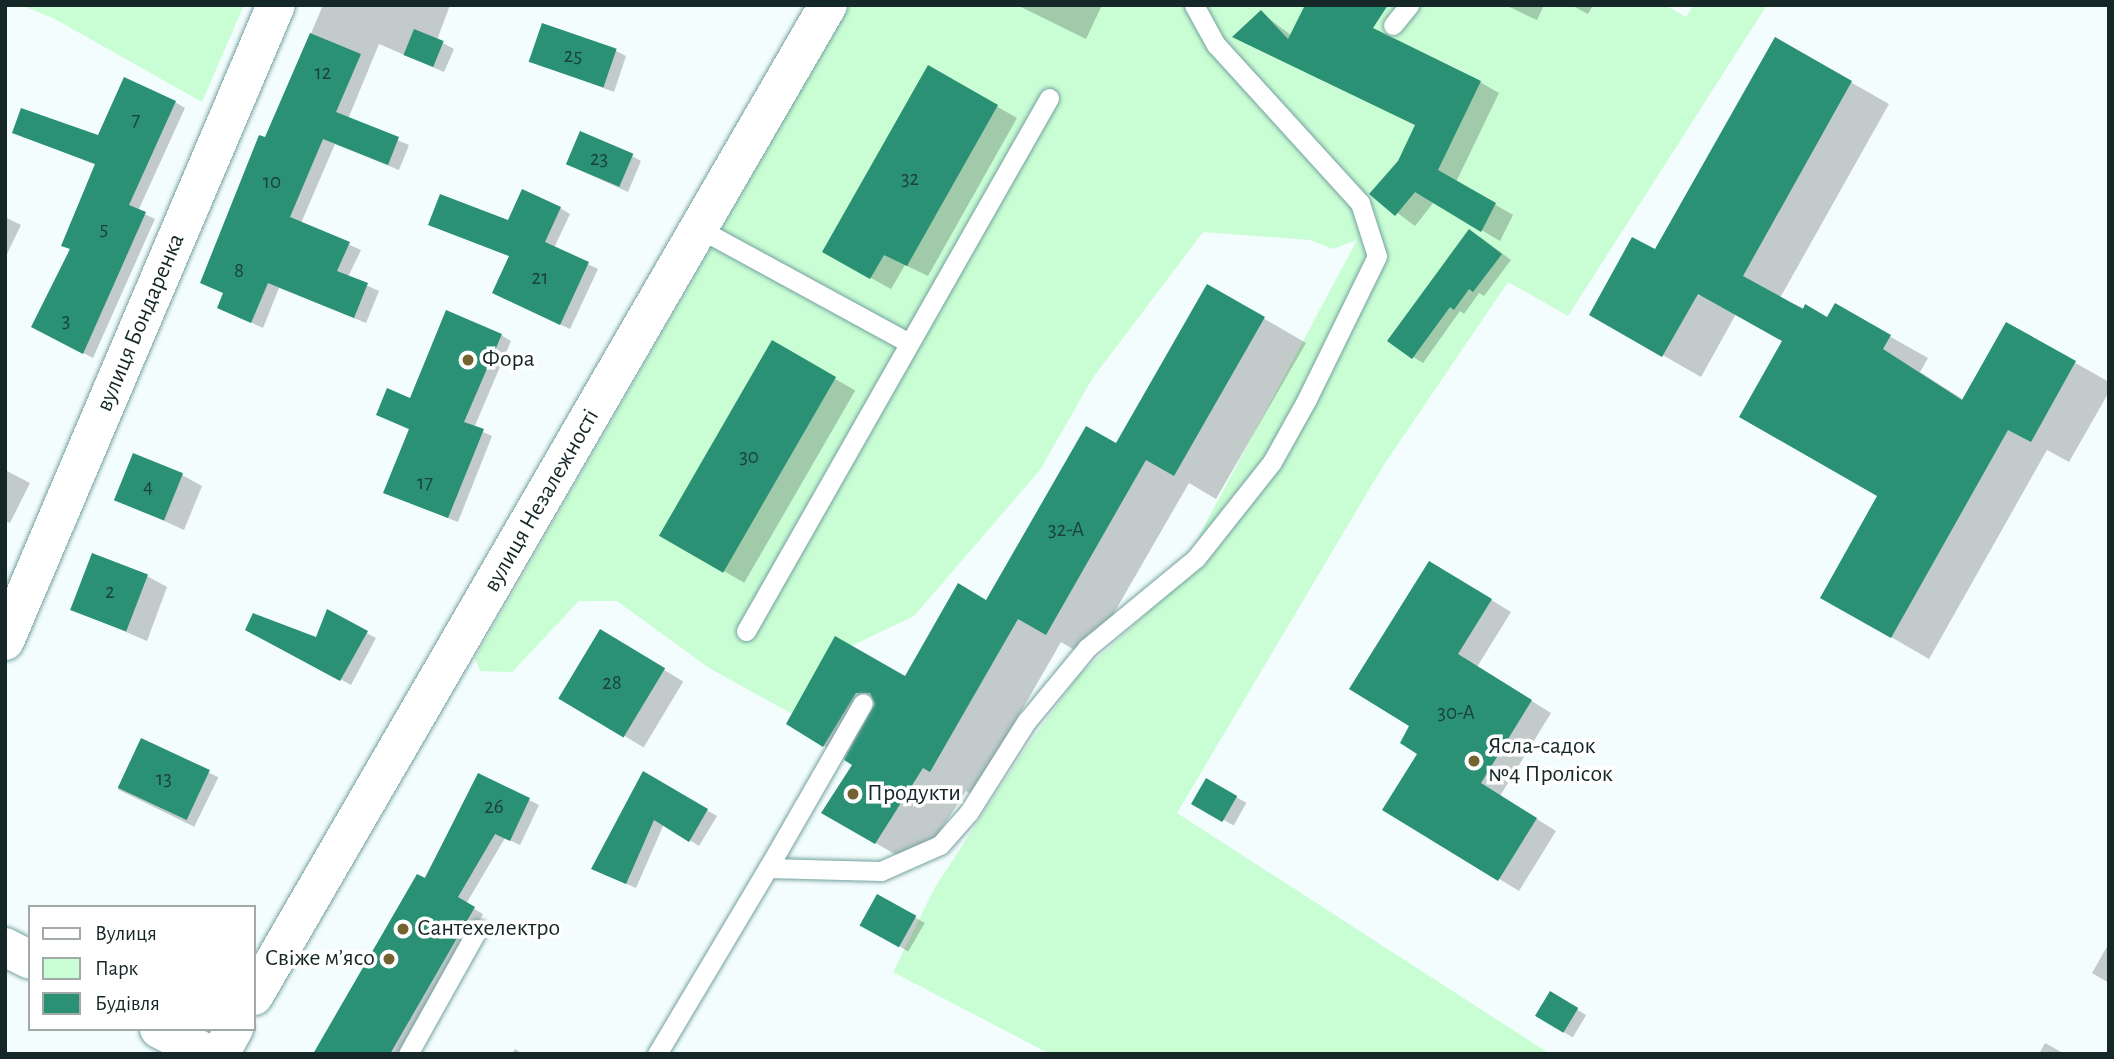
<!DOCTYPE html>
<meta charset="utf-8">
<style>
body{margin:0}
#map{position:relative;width:2114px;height:1059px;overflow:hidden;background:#f4fdfd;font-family:"Alegreya Sans",sans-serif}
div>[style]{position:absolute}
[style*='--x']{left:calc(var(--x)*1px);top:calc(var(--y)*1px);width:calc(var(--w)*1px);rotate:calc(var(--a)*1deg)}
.green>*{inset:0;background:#c9fdd4}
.shadow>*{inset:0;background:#0003;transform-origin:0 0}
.building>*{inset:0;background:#2a9175;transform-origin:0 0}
.roads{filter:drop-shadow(0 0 2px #73a19e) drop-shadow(0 0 2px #73a19e)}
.lane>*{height:19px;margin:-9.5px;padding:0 9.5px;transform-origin:9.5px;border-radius:9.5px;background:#fff}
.street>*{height:38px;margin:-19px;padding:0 19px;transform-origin:19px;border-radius:19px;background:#fff}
.secondary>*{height:38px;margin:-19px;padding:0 19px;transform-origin:19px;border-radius:19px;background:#fff}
.dots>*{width:19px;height:19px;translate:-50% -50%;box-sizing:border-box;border:4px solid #fff;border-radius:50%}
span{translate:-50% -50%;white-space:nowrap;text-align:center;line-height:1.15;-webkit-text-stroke:7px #fff;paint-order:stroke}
.number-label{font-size:21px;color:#1a423a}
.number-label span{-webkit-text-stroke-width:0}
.street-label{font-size:24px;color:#152827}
.poi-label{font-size:24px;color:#152827}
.left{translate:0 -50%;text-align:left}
.right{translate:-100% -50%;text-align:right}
.frame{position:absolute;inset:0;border:7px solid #152827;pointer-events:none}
.legend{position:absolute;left:28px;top:905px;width:228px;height:126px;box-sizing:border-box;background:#fff;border:2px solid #a1a9a9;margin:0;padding:9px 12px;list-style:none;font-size:21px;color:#152827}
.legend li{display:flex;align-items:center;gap:14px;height:35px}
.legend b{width:35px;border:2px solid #a1a9a9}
</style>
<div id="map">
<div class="green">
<i style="clip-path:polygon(20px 5px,244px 5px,202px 102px,53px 18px)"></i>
<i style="clip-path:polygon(850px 5px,1665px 5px,1686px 17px,1693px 5px,1767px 5px,1568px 316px,1508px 282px,1383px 466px,1177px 813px,1550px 1054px,1050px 1054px,893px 972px,934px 889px,1027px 746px,1080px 674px,1168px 594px,1357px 240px,1333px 249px,1310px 240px,1203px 232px,1092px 379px,1040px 470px,914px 616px,849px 647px,794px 715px,709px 668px,617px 601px,579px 601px,512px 672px,480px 671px,475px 658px)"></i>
</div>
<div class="shadow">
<i style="clip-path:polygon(323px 5px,450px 5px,437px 40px,454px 49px,444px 72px,379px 44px,348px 119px,409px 145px,399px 170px,335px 144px,301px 223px,361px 250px,348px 277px,379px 291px,366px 323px,279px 288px,263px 328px,219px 308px,266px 140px)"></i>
<i style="clip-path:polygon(1017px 5px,1102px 5px,1086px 39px)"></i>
<i style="clip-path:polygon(1505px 5px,1544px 5px,1537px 20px)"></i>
<i style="clip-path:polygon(1571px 5px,1593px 5px,1588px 14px)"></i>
<i style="clip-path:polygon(1262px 13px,1292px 36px,1480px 82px,1499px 93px,1456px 182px,1513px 215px,1500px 241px,1434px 202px,1415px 226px,1372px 194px,1400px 162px,1417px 126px,1253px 47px)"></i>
<i style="clip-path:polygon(1775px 39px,1889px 104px,1780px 298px,1828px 319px,1836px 306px,1928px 358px,1920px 372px,1964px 400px,2007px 324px,2109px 382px,2109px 392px,2069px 462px,2047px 450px,1929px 659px,1822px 597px,1880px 496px,1785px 341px,1736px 314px,1701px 377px,1591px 314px,1656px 252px)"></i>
<i style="clip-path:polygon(616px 51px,626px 56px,614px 92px,531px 61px)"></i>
<i style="clip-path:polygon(928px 67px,1017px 118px,928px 276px,905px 265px,891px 289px,824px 252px)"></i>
<i style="clip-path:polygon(175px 102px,185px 108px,138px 211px,155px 219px,93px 358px,43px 332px,96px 165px,14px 132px,99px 137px)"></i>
<i style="clip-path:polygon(632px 156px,641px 161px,628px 192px,577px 169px)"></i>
<i style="clip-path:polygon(560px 208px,570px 214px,554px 248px,598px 269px,570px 329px,504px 298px,511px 257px,440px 229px,509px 223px)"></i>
<i style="clip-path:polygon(5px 217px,21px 225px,5px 258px)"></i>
<i style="clip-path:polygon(1480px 237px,1511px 260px,1484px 296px,1479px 293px,1464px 314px,1460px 311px,1423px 363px,1413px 357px)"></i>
<i style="clip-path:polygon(1208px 286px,1306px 343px,1216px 499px,1189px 483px,1088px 658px,1061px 642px,973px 795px,966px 791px,917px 867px,824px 813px,854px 764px,788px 724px,836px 639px,906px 679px,987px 602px,1116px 446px)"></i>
<i style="clip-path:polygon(501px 335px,511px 341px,474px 428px,492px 436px,458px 522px,395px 497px,410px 430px,378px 415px,411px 400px)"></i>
<i style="left:773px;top:343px;width:95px;height:222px;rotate:30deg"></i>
<i style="clip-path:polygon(5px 470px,30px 483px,10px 523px,5px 521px)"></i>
<i style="clip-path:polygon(182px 475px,202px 486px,184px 530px,116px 499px)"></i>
<i style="clip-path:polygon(1449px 574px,1511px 612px,1477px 667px,1551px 713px,1500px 796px,1556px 831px,1519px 891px,1385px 809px,1419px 753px,1412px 726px)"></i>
<i style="clip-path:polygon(147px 576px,167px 587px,147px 641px,73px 609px)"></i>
<i style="clip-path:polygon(328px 612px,376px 638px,351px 685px,248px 629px,317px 639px)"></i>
<i style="left:601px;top:632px;width:96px;height:77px;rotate:31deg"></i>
<i style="left:142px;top:740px;width:85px;height:55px;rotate:26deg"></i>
<i style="clip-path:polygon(643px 773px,717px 816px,699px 846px,664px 824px,636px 888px,603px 874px)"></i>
<i style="clip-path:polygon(479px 775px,539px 805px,520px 845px,505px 838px,466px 904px,483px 914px,403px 1054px,331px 1054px)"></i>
<i style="left:1207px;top:781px;width:45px;height:26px;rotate:29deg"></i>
<i style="left:878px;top:896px;width:54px;height:33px;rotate:30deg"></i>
<i style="clip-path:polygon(2109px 943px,2109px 983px,2092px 973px)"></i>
<i style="left:1551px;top:994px;width:41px;height:26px;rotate:31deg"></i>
<i style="clip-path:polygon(2045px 1043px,2063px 1053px,2064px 1054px,2039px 1054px)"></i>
<i style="clip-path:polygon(515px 1049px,523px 1054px,512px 1054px)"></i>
</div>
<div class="building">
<i style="clip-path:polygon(1305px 5px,1388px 5px,1373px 28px,1481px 81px,1438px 170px,1496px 203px,1481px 232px,1415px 192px,1395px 216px,1369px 194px,1398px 161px,1415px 125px,1232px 37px,1261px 10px,1288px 39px)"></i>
<i style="left:542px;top:23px;width:79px;height:41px;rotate:19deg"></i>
<i style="left:414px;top:29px;width:32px;height:28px;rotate:22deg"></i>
<i style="clip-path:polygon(310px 33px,361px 54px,336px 112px,399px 137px,388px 165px,323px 139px,290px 217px,350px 242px,337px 271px,368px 283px,354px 318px,268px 283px,251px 323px,217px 308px,223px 293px,200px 283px,259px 135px,265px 137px)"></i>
<i style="clip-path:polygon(1775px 37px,1852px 81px,1743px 276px,1803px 309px,1805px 304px,1827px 317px,1835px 303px,1891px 335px,1883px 349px,1962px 400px,2006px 322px,2076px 361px,2031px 442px,2008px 430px,1891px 638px,1820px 598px,1877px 496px,1739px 417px,1782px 341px,1698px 294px,1662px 357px,1589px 315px,1632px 237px,1655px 249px)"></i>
<i style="clip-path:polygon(928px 65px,998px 105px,907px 266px,884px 255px,870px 279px,822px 252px)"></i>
<i style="clip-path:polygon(124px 77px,176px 101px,129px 205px,146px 212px,83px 354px,31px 327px,70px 249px,61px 246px,95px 164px,12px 133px,21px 108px,98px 135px)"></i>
<i style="left:580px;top:131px;width:58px;height:36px;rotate:23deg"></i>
<i style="clip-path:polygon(522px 189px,561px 207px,545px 242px,589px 262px,560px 325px,492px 293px,509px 256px,428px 225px,440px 194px,508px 220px)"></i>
<i style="clip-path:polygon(1469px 229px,1502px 254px,1473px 292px,1469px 289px,1454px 310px,1450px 307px,1412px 359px,1387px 341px)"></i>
<i style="clip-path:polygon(1207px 284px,1265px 317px,1174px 476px,1146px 460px,1046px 635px,1018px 619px,930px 772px,923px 768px,875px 844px,821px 813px,852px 765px,844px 760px,875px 704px,870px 693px,856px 693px,823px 747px,786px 724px,835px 636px,905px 676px,958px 583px,986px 600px,1086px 426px,1116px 443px)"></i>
<i style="clip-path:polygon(446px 310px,502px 334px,464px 422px,484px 429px,448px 518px,383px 493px,409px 429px,376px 415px,387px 388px,410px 398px)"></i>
<i style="left:772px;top:340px;width:74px;height:226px;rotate:30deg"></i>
<i style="left:133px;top:453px;width:54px;height:51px;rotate:22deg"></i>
<i style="left:92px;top:553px;width:60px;height:61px;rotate:21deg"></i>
<i style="clip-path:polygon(1429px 561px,1492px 599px,1458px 654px,1532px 700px,1481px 783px,1537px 818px,1498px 881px,1382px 810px,1417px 754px,1400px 743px,1409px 726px,1349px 689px)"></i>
<i style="clip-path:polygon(327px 609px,368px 631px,340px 681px,245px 630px,253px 613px,316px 637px)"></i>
<i style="left:600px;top:629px;width:76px;height:81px;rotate:31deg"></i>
<i style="left:141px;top:738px;width:76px;height:55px;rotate:25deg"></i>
<i style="clip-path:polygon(643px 771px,708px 809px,689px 842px,654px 820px,626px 884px,591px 869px)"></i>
<i style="clip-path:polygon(478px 773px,530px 798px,510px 841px,495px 834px,458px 897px,475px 907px,390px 1054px,313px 1054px,417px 874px,425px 878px)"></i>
<i style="left:1206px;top:778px;width:36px;height:30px;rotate:30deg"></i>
<i style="left:877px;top:894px;width:45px;height:36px;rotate:29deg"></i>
<i style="left:1550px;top:991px;width:33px;height:29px;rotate:31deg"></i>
</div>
<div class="roads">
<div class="lane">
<i style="--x:1393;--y:25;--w:26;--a:-51"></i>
<i style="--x:700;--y:229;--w:238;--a:28.6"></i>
<i style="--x:746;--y:631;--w:613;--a:-60.38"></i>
<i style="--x:768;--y:868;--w:190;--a:-60.1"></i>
<i style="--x:408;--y:1054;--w:143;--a:-60.8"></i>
<i style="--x:657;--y:1054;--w:217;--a:-59.2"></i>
<i style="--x:768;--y:868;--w:113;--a:1.5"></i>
<i style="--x:881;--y:871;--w:64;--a:-23.8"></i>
<i style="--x:940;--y:845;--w:44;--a:-48.7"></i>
<i style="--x:969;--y:812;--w:107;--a:-57.7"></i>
<i style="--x:1026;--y:722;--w:96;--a:-50.5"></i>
<i style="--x:1087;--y:648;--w:141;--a:-39.5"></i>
<i style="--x:1196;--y:558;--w:122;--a:-51.6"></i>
<i style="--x:1272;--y:462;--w:72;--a:-60.9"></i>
<i style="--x:1307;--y:399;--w:159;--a:-63.9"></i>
<i style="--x:1377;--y:256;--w:56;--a:-107.8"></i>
<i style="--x:1360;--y:203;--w:214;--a:-132.3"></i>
<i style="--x:1216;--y:45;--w:46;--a:-118.8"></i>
</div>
<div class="street">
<i style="--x:5;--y:641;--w:691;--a:-66.92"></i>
</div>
<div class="secondary">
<i style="--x:5;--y:947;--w:28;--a:27"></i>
<i style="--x:254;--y:996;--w:1145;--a:-59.92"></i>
<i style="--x:159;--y:1029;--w:55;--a:27"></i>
<i style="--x:220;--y:1054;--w:29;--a:-61"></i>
</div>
</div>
<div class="dots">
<i style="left:468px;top:360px;background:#726330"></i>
<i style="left:1474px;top:761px;background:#726330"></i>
<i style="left:853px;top:794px;background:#726330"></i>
<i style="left:403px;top:929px;background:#726330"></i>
<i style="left:389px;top:959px;background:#726330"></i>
</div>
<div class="number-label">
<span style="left:573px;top:56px">25</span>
<span style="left:323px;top:73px">12</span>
<span style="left:136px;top:120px">7</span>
<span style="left:599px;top:159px">23</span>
<span style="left:910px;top:179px">32</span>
<span style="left:272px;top:182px">10</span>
<span style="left:104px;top:229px">5</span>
<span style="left:239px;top:271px">8</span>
<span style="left:540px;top:278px">21</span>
<span style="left:66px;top:321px">3</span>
<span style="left:749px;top:457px">30</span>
<span style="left:425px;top:483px">17</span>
<span style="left:148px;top:487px">4</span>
<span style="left:1066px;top:530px">32-А</span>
<span style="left:110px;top:592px">2</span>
<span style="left:612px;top:683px">28</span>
<span style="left:1456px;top:713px">30-А</span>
<span style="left:164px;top:779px">13</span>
<span style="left:494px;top:807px">26</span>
</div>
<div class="street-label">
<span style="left:141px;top:323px;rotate:-67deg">вулиця Бондаренка</span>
<span style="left:542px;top:501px;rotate:-60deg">вулиця Незалежності</span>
</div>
<div class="poi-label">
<span class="left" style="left:482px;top:360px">Фора</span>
<span class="left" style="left:1488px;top:761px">Ясла-садок<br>№4 Пролісок</span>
<span class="left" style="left:867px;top:794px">Продукти</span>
<span class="left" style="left:417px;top:929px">Сантехелектро</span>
<span class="right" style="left:375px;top:959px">Свіже м’ясо</span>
</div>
<div class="frame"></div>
<ul class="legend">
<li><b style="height:9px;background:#fff"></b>Вулиця</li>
<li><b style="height:19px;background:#c9fdd4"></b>Парк</li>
<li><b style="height:19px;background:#2a9175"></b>Будівля</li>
</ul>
</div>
